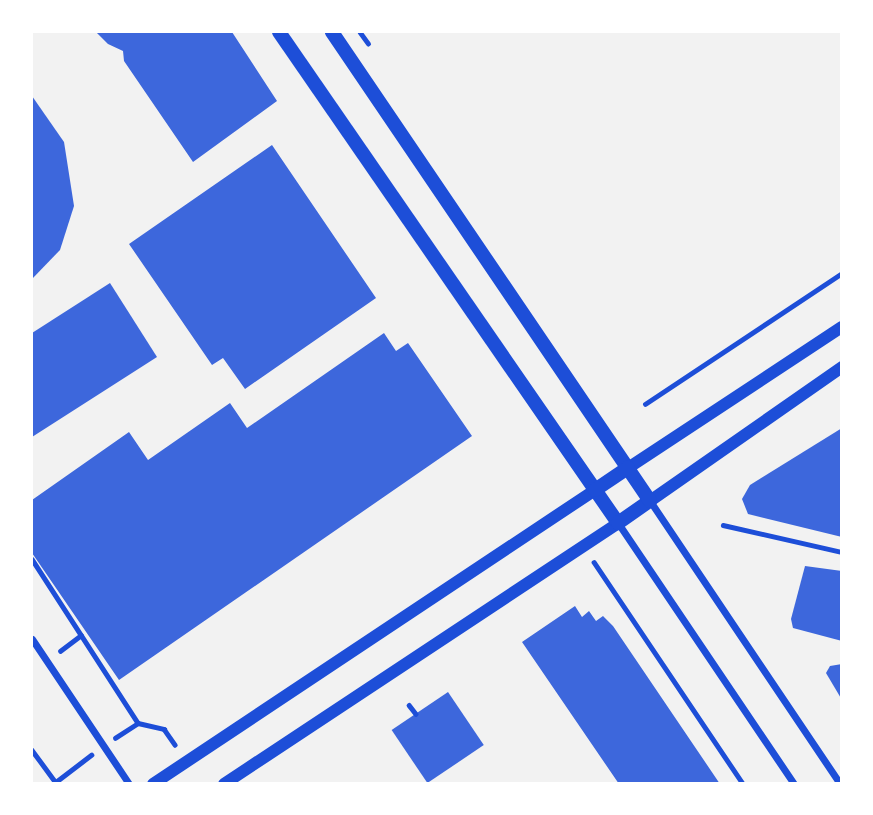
<!DOCTYPE html>
<style>
body{margin:0}
#map{position:relative;width:873px;height:815px;overflow:hidden;background:#f2f2f2;font-family:"Asap Condensed",sans-serif}
div>[style]{position:absolute}
[style*='--x']{left:calc(var(--x)*1px);top:calc(var(--y)*1px);width:calc(var(--w)*1px);rotate:calc(var(--a)*1deg)}
.building>*{inset:0;background:#3d67dc;transform-origin:0 0}
.path>*{height:4.5px;margin:-2.25px;padding:0 2.25px;transform-origin:2.25px;border-radius:2.25px;background:#1d4ed8}
.minor>*{height:7px;margin:-3.5px;padding:0 3.5px;transform-origin:3.5px;border-radius:3.5px;background:#1d4ed8}
.tertiary>*{height:12px;margin:-6px;padding:0 6px;transform-origin:6px;border-radius:6px;background:#1d4ed8}
.secondary>*{height:14px;margin:-7px;padding:0 7px;transform-origin:7px;border-radius:7px;background:#1d4ed8}
span{translate:-50% -50%;white-space:nowrap;text-align:center;line-height:1.15;-webkit-text-stroke:7px #fff;paint-order:stroke}
.frame{position:absolute;inset:0;border:33px solid #fff;pointer-events:none}
</style>
<div id="map">
<div class="building">
<i style="clip-path:polygon(96px 32px,232px 32px,277px 101px,193px 162px,124px 61px,123px 51px,108px 44px)"></i>
<i style="clip-path:polygon(32px 96px,64px 142px,74px 206px,60px 250px,32px 279px)"></i>
<i style="clip-path:polygon(272px 145px,376px 298px,245px 389px,223px 358px,212px 365px,129px 244px)"></i>
<i style="clip-path:polygon(110px 283px,157px 357px,32px 437px,32px 333px)"></i>
<i style="clip-path:polygon(384px 333px,396px 351px,408px 343px,472px 436px,119px 680px,32px 553px,32px 500px,129px 432px,148px 460px,230px 403px,247px 428px)"></i>
<i style="clip-path:polygon(842px 428px,842px 537px,748px 514px,742px 499px,750px 485px)"></i>
<i style="clip-path:polygon(805px 566px,842px 571px,842px 641px,793px 628px,791px 619px)"></i>
<i style="clip-path:polygon(575px 606px,582px 617px,589px 611px,596px 621px,603px 616px,613px 626px,720px 784px,619px 784px,522px 642px)"></i>
<i style="clip-path:polygon(842px 664px,842px 700px,826px 673px,830px 666px)"></i>
<i style="left:448px;top:692px;width:64px;height:68px;rotate:56deg"></i>
</div>
<div class="path">
<i style="--x:360;--y:32;--w:14;--a:54"></i>
<i style="--x:645;--y:404;--w:237;--a:-33.6"></i>
<i style="--x:723;--y:525;--w:122;--a:12.8"></i>
<i style="--x:32;--y:559;--w:195;--a:57.1"></i>
<i style="--x:138;--y:723;--w:27;--a:13"></i>
<i style="--x:164;--y:729;--w:19;--a:55"></i>
<i style="--x:594;--y:562;--w:267;--a:56.1"></i>
<i style="--x:60;--y:651;--w:26;--a:-37"></i>
<i style="--x:409;--y:705;--w:11;--a:52"></i>
<i style="--x:115;--y:738;--w:27;--a:-33"></i>
<i style="--x:32;--y:750;--w:42;--a:53.7"></i>
<i style="--x:53;--y:784;--w:48;--a:-37.3"></i>
</div>
<div class="minor">
<i style="--x:650;--y:501;--w:341;--a:56.1"></i>
<i style="--x:618;--y:523;--w:315;--a:56"></i>
<i style="--x:32;--y:639;--w:174;--a:56.2"></i>
</div>
<div class="tertiary">
<i style="--x:628;--y:468;--w:256;--a:-33.4"></i>
<i style="--x:650;--y:501;--w:234;--a:-34.9"></i>
<i style="--x:153;--y:784;--w:531;--a:-33.63"></i>
<i style="--x:224;--y:784;--w:473;--a:-33.5"></i>
</div>
<div class="secondary">
<i style="--x:279;--y:32;--w:597;--a:55.38"></i>
<i style="--x:618;--y:523;--w:39;--a:-35"></i>
<i style="--x:650;--y:501;--w:567;--a:-124.14"></i>
<i style="--x:595;--y:490;--w:40;--a:-34"></i>
</div>
<div class="frame"></div>
</div>
